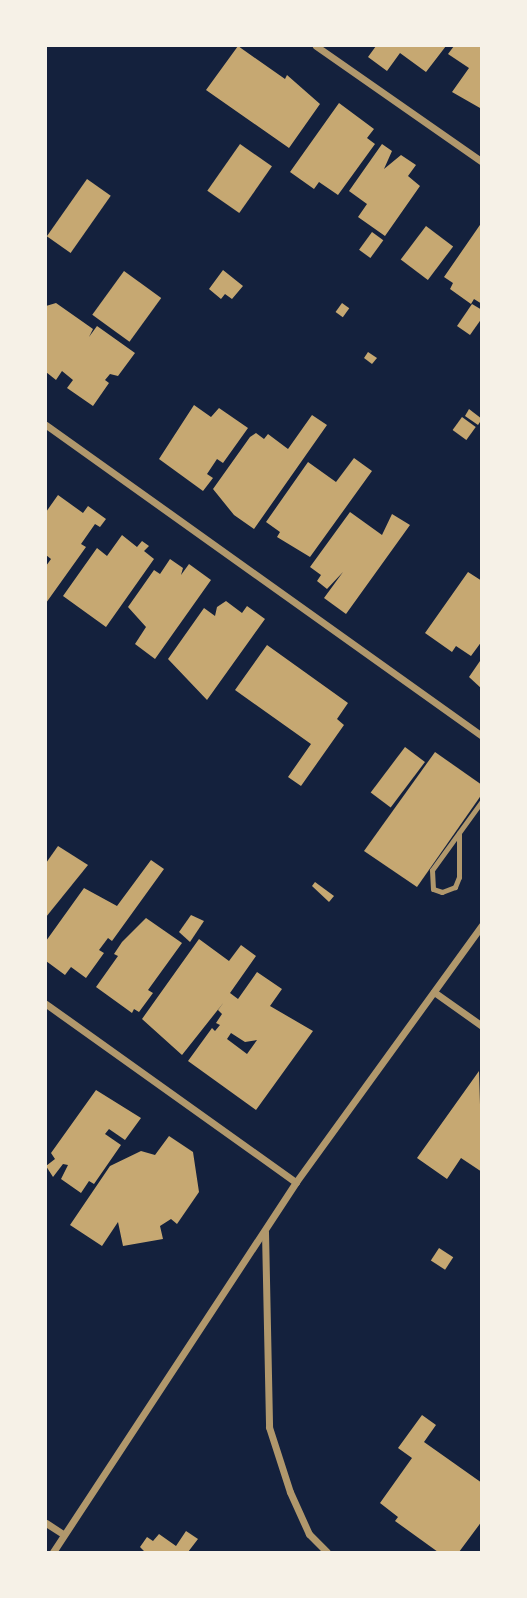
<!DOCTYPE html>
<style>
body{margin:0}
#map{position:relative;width:527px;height:1598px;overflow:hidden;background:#14213d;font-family:"Open Sans",sans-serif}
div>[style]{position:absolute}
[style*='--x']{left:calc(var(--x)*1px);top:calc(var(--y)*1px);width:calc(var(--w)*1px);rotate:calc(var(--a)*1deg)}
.building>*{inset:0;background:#c6a872;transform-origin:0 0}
.service>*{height:5px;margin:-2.5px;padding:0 2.5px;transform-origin:2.5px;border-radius:2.5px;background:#b1986c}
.minor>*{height:7px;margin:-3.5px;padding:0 3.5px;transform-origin:3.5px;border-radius:3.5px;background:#b1986c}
span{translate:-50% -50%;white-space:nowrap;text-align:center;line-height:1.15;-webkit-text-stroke:7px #f6f1e7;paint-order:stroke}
.frame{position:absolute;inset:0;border:47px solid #f6f1e7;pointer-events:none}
</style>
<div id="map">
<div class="building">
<i style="clip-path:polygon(238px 46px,285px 79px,287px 75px,320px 104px,289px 148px,206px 90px)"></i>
<i style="clip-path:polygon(376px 46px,446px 46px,426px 72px,400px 53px,387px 71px,368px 57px)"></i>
<i style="clip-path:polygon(454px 46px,482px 46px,480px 108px,452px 92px,469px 68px,448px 54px)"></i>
<i style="clip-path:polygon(339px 103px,374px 129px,367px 138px,375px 144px,338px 195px,319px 182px,314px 189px,290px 172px)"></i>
<i style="left:240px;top:144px;width:39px;height:57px;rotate:35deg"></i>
<i style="clip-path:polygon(382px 144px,392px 151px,384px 169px,401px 155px,416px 165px,408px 176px,420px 186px,385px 236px,358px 217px,367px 204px,349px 191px)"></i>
<i style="left:87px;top:179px;width:29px;height:70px;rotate:35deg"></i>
<i style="clip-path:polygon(482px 222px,482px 304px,474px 299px,471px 304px,450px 289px,453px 283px,444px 277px)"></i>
<i style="left:426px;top:226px;width:34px;height:42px;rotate:37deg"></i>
<i style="left:372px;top:232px;width:14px;height:22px;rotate:36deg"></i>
<i style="clip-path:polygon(223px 270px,243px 286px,232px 299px,225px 294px,221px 299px,209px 289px)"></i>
<i style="left:124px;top:271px;width:46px;height:54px;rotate:36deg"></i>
<i style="clip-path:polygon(56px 303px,93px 329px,89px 337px,97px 326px,135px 353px,118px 376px,110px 374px,105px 380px,109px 383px,93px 406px,67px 388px,73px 380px,62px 371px,56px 380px,46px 372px,46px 306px)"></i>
<i style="left:342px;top:303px;width:9px;height:11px;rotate:36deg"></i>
<i style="clip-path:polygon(472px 304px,482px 310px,482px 318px,470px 335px,457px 326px)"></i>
<i style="clip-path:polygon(368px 352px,377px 358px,372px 364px,364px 358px)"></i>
<i style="clip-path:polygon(194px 405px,211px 417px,219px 408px,248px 428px,223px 463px,217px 459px,207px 474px,213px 478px,203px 491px,159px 459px)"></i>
<i style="clip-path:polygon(469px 409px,482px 419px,478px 425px,465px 416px)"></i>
<i style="clip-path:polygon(312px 415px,327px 425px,254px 529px,234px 515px,213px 489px,250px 437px,256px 433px,264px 439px,268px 434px,288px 449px)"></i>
<i style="left:462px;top:417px;width:17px;height:16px;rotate:36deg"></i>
<i style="clip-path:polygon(354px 458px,372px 471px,310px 557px,277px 537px,280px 532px,266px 522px,308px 462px,336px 482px)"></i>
<i style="clip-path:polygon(58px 495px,83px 513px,88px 506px,106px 519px,100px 527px,95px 524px,81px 544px,86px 547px,46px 603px,46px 566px,51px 559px,46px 555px,46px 512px)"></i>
<i style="clip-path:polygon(350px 512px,382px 535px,392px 514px,410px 525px,346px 614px,324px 598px,343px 572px,327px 589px,317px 581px,321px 575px,310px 567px)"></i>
<i style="clip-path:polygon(122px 535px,137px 547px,142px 541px,149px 546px,144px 551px,154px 559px,106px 627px,63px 596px,97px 548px,107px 556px)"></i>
<i style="clip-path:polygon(170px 559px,183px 568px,181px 575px,189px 564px,211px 580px,155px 659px,135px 644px,146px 627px,128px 607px,154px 570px,160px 574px)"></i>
<i style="clip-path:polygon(468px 572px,482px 581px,482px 641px,471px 656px,456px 646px,452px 652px,425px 633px)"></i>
<i style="clip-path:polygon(226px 601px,242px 613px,247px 606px,265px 619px,207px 700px,168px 659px,204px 608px,215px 616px,217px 607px)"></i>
<i style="clip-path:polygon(267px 645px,348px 703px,337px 719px,344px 725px,301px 786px,288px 777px,311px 744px,235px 690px)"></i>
<i style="clip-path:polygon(480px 661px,482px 662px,482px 689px,469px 677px)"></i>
<i style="left:405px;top:747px;width:25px;height:57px;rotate:37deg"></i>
<i style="clip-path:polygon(435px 752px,482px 785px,482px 794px,417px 887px,364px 851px)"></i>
<i style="clip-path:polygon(58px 846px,88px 865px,46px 917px,46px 863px)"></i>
<i style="clip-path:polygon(151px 860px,164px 869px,112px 941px,108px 938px,99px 950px,104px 953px,86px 978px,71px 967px,65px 975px,46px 961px,46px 941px,84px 888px,117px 906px)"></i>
<i style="clip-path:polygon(315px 882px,334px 896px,329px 902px,312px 886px)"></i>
<i style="clip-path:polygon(191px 915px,204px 921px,190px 942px,179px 932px)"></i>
<i style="clip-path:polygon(146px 918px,182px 943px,148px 990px,153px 993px,139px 1012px,134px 1009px,132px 1013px,96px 987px,118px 956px,114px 954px,122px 942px)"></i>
<i style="clip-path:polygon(evenodd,199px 939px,229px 961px,241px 945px,256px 956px,230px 993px,238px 999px,257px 972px,282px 989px,270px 1006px,313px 1031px,256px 1110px,188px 1061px,212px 1028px,215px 1031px,220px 1025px,216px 1023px,222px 1014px,218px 1010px,224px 1002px,182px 1055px,142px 1019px,199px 939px,231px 1033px,245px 1042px,257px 1040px,247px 1054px,227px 1039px,231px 1033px)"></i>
<i style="clip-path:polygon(479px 1071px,482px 1172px,461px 1158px,447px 1179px,417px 1158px)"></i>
<i style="clip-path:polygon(96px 1090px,141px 1118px,125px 1140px,109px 1129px,105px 1134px,121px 1145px,94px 1184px,89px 1181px,81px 1193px,61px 1179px,68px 1165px,63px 1164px,53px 1177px,46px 1166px,55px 1159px,51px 1153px)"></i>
<i style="clip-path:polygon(169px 1136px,193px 1152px,199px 1192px,177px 1224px,171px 1219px,160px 1226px,163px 1239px,123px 1246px,118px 1222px,102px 1246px,70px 1225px,110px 1166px,141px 1151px,155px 1155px)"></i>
<i style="left:439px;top:1248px;width:17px;height:15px;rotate:33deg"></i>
<i style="clip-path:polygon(422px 1415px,436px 1425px,424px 1442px,482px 1483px,482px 1521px,459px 1552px,438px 1552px,395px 1521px,398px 1517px,380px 1503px,412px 1458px,398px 1448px)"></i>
<i style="clip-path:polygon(186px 1531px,198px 1539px,188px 1552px,145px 1552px,140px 1547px,147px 1537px,153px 1541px,159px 1534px,176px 1546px)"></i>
</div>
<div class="service">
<i style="--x:459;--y:833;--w:44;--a:90"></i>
<i style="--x:459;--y:877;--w:11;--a:112"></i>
<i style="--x:455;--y:887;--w:14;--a:159"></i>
<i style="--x:442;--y:892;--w:9;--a:-162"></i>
<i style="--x:433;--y:889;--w:19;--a:-93"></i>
<i style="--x:432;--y:870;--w:85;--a:-54.1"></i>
</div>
<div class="minor">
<i style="--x:316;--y:46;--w:203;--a:34.9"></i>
<i style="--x:46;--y:425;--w:536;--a:35.5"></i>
<i style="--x:434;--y:992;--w:59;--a:35.3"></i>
<i style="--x:46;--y:1004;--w:307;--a:35.5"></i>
<i style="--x:265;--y:1232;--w:195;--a:88.8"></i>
<i style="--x:269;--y:1427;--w:68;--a:72.1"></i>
<i style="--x:290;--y:1492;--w:46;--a:65.7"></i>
<i style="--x:309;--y:1534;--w:25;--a:45"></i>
<i style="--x:46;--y:1523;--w:20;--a:33"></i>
<i style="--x:53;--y:1552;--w:443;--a:-56.7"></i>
<i style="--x:296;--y:1182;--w:317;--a:-54.1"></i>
</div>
<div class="frame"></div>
</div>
